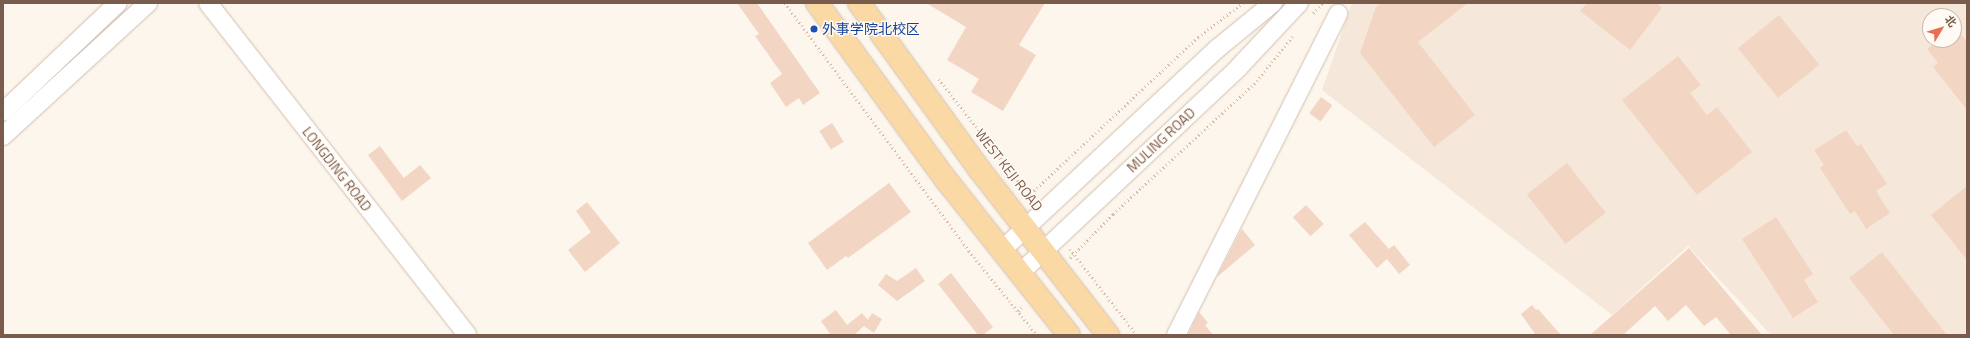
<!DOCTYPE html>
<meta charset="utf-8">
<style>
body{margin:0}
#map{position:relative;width:1970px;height:338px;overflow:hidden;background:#fdf6ec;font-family:"Titillium Web","Noto Sans SC",sans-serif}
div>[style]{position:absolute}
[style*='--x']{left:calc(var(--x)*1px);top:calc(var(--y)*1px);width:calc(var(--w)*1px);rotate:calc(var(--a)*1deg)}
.residential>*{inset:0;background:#f5e8da}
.building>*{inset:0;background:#f3d5c3;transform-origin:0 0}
.path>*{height:2.5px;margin-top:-1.25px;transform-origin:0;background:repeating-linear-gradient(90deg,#d9b8a5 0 1px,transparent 0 4px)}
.roads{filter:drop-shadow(0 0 1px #d1beb0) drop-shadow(0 0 1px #d1beb0)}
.minor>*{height:18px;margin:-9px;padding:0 9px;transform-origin:9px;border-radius:9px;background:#fff}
.major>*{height:22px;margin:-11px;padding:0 11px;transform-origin:11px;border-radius:11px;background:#fbd9a5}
.dots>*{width:11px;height:11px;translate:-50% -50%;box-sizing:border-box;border:2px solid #fffaf3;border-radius:50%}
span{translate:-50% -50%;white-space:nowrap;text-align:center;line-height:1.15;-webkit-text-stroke:3px #fffaf3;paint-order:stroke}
.transit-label{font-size:14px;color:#164399}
.left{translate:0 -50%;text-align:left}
.street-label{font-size:14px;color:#7a5c4d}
.frame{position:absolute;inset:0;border:4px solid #7a5c4d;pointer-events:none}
.north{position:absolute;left:1922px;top:8px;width:40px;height:40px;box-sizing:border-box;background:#fffaf3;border:1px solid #cabbb1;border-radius:50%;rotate:52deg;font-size:11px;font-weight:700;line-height:16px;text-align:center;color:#7a5c4d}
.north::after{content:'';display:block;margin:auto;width:14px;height:18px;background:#e76f51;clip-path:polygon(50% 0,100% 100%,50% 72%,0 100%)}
</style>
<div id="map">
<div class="residential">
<i style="clip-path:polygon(evenodd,1352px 3px,1967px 3px,1967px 335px,1771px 335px,1688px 246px,1612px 315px,1322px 90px,1352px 3px,1930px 16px,1954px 16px,1954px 40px,1930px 40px,1930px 16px)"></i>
</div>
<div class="building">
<i style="clip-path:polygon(737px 3px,757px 3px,820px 93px,803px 105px,799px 98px,786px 107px,770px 83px,782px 74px,755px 36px,759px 34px)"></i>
<i style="clip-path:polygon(926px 3px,1045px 3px,1019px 45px,1036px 55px,1003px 111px,971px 92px,979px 79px,947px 60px,966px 27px)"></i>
<i style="clip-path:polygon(1382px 3px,1468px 3px,1418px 42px,1475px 115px,1434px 147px,1360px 53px,1376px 7px)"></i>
<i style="clip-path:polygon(1587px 3px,1656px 3px,1662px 8px,1630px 50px,1580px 11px)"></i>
<i style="left:1779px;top:15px;width:64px;height:53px;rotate:51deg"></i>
<i style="clip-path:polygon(1954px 25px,1967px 42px,1967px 110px,1933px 67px,1938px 63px,1927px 49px,1939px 40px,1954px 40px)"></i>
<i style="clip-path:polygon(1678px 56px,1701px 85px,1690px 93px,1707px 115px,1717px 107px,1752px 152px,1697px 195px,1622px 100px)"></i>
<i style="left:1321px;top:97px;width:14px;height:20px;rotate:36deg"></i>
<i style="left:832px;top:123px;width:22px;height:15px;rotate:58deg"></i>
<i style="clip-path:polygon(1846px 130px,1857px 146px,1861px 144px,1887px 184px,1876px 191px,1890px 213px,1866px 229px,1855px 211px,1850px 214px,1820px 168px,1824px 165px,1814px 150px)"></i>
<i style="clip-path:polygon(380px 146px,404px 178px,420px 165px,431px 178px,402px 201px,368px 155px)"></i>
<i style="left:1567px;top:163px;width:63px;height:51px;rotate:52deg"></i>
<i style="clip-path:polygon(889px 183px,911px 212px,848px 258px,846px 256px,827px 270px,808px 243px)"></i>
<i style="clip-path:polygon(1967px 186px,1967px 260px,1931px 215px)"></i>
<i style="clip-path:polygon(587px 202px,620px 243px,585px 272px,568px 250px,591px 232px,576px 211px)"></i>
<i style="left:1306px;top:205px;width:26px;height:18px;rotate:47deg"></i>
<i style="clip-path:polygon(1776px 217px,1813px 274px,1804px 280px,1818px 302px,1793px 318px,1742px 239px)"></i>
<i style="clip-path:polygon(1365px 222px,1389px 249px,1394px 245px,1410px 265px,1399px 274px,1387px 259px,1377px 268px,1349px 235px)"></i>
<i style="clip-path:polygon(1242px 229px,1255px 245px,1217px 277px,1238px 236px)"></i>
<i style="clip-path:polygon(1689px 248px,1762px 335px,1731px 335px,1716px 317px,1704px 326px,1686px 305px,1668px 321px,1655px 306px,1623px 335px,1590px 335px)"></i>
<i style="clip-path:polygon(1882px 252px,1947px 335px,1894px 335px,1849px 278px)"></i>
<i style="clip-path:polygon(916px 268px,925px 281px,897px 301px,878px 285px,886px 274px,897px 281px)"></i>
<i style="clip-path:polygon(951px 273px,993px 327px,983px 335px,978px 335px,938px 284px)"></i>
<i style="clip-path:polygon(1532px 305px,1536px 310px,1538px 309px,1561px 335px,1536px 335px,1521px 314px)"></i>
<i style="clip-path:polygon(836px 310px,847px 325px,862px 313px,868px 320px,872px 313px,882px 319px,874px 333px,864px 326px,854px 335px,831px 335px,821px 321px)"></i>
<i style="clip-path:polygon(1199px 312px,1208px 323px,1205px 325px,1213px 335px,1188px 335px)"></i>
</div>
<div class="path">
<i style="--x:785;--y:3;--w:309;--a:53.4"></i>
<i style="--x:969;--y:251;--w:108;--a:51"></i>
<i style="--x:1313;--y:13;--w:14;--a:-45"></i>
<i style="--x:939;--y:79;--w:153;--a:52.2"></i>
<i style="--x:1025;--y:199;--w:237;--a:-43.1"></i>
<i style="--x:1198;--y:37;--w:56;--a:-37.1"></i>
<i style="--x:1070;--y:249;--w:109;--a:52.1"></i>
<i style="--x:1070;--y:258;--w:62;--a:-45.7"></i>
<i style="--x:1113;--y:214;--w:192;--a:-42.7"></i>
<i style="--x:1254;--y:84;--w:62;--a:-50.9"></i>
<i style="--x:1018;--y:311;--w:7;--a:-45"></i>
</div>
<div class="roads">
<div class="minor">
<i style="--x:208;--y:3;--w:421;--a:52"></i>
<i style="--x:3;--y:112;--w:158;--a:-43.5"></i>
<i style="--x:3;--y:136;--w:197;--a:-42.5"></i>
<i style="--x:1001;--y:251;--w:297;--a:-43.1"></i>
<i style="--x:1218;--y:48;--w:71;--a:-39.3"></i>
<i style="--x:1019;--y:274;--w:301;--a:-43.2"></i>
<i style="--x:1238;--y:68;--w:89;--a:-46.8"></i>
<i style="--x:1176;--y:335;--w:360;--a:-63.2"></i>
</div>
<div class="major">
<i style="--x:817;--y:3;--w:220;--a:53.9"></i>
<i style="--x:947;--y:181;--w:196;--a:51.6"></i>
<i style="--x:859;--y:3;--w:205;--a:54.1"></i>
<i style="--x:979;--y:169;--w:210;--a:52.1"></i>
</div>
</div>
<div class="dots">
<i style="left:814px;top:29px;background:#1a4fb4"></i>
</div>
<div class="transit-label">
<span class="left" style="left:822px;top:29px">外事学院北校区</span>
</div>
<div class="street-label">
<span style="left:1161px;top:140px;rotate:-43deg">MULING ROAD</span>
<span style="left:337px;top:169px;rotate:52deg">LONGDING ROAD</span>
<span style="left:1009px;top:170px;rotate:52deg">WEST KEJI ROAD</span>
</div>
<div class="frame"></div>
<div class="north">北</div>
</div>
